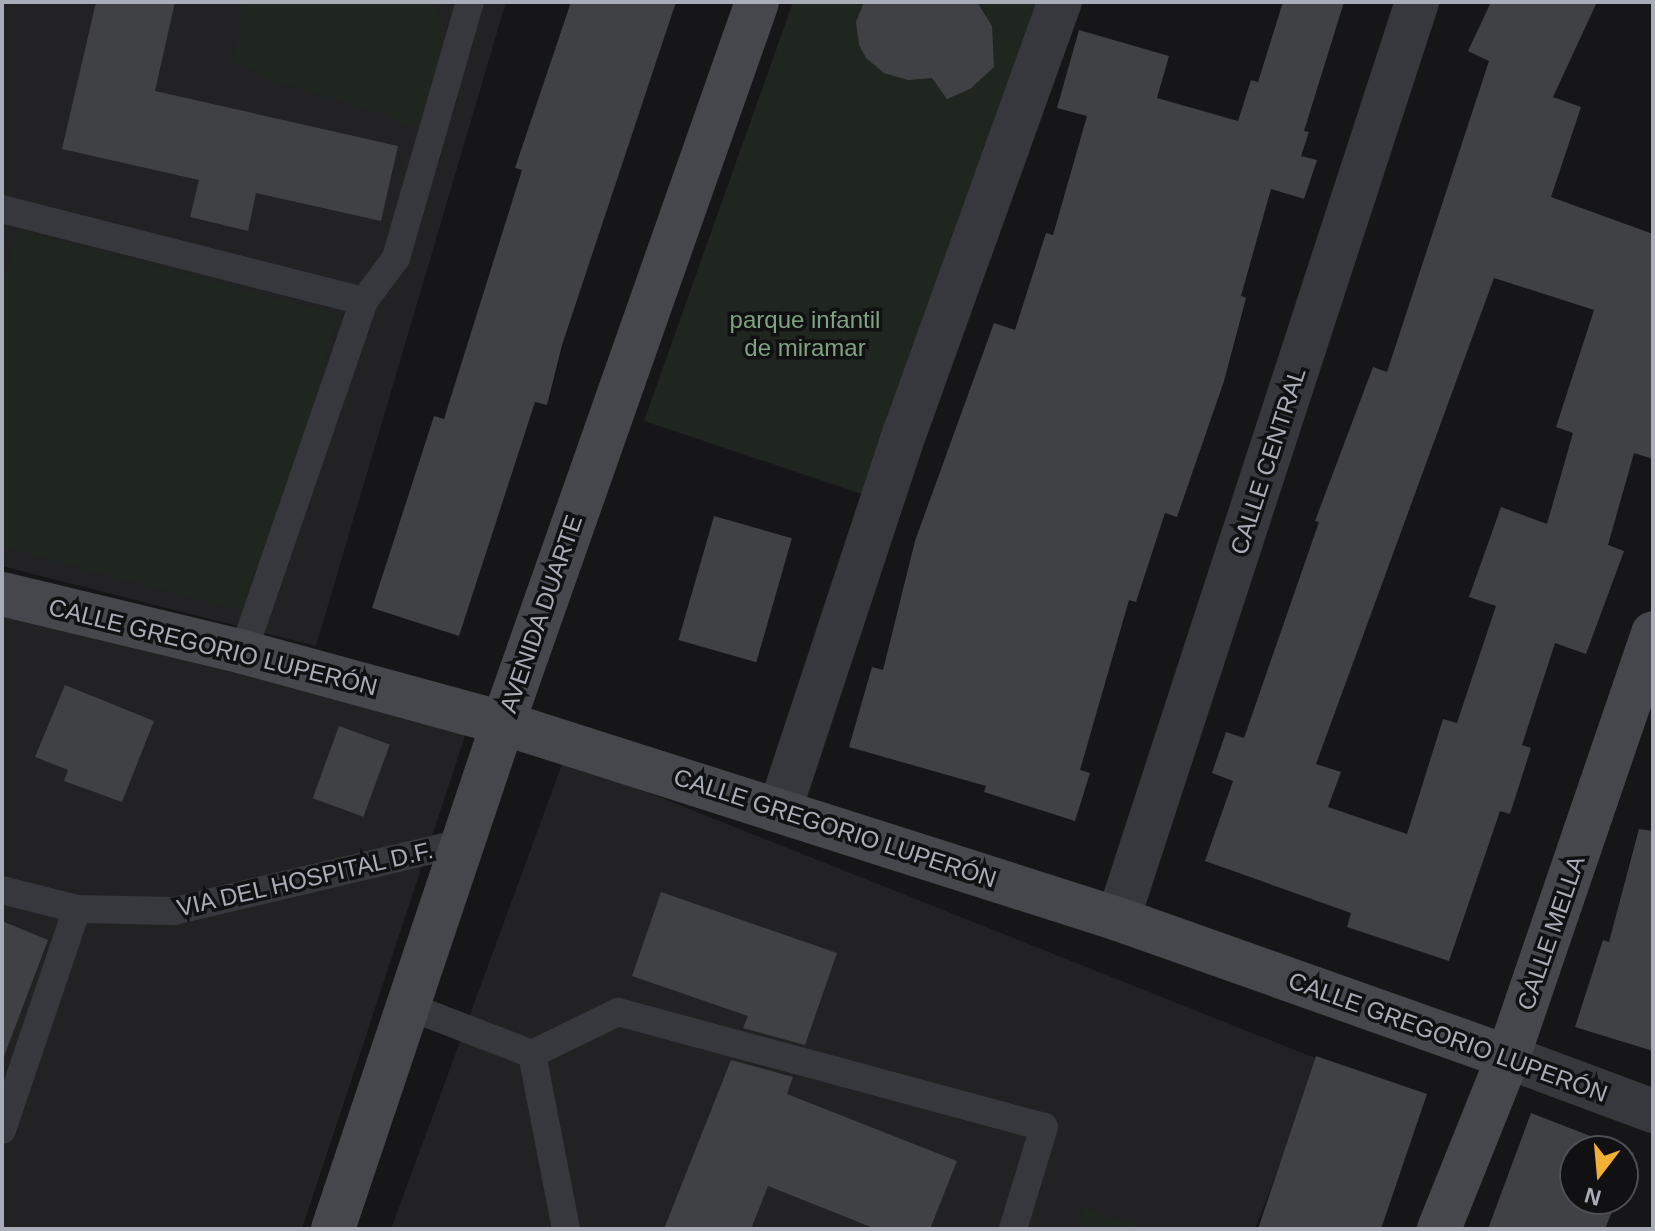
<!DOCTYPE html>
<meta charset="utf-8">
<style>
body{margin:0}
#map{position:relative;width:1655px;height:1231px;overflow:hidden;background:#161618;font-family:Arial,sans-serif}
div>[style]{position:absolute}
[style*='--x']{left:calc(var(--x)*1px);top:calc(var(--y)*1px);width:calc(var(--w)*1px);rotate:calc(var(--a)*1deg)}
.built>*{inset:0;background:#222225}
.green>*{inset:0;background:#1e261f}
.building>*{inset:0;background:#404145;transform-origin:0 0}
.lane>*{height:28px;margin:-14px;padding:0 14px;transform-origin:14px;border-radius:14px;background:#37383d}
.street>*{height:44px;margin:-22px;padding:0 22px;transform-origin:22px;border-radius:22px;background:#37383d}
.secondary>*{height:44px;margin:-22px;padding:0 22px;transform-origin:22px;border-radius:22px;background:#45474d}
span{translate:-50% -50%;white-space:nowrap;text-align:center;line-height:1.15;-webkit-text-stroke:7px #111113;paint-order:stroke}
.park-label{font-size:24px;color:#7fa381}
.street-label{font-size:24px;color:#a8adb8}
.frame{position:absolute;inset:0;border:4px solid #a8adb8;pointer-events:none}
.north{position:absolute;left:1559px;top:1135px;width:80px;height:80px;box-sizing:border-box;background:#111113;border:2px solid #4d4f55;border-radius:50%;rotate:196deg;font-size:22px;font-weight:700;line-height:32px;text-align:center;color:#a8adb8}
.north::after{content:'';display:block;margin:auto;width:28px;height:36px;background:#f2b134;clip-path:polygon(50% 0,100% 100%,50% 72%,0 100%)}
</style>
<div id="map">
<div class="built">
<i style="clip-path:polygon(3px 2px,506px 2px,316px 646px,2px 566px)"></i>
<i style="clip-path:polygon(2px 612px,469px 724px,302px 1229px,2px 1229px)"></i>
<i style="clip-path:polygon(564px 759px,1320px 1060px,1255px 1229px,391px 1229px)"></i>
</div>
<div class="green">
<i style="clip-path:polygon(242px 2px,431px 2px,443px 20px,445px 45px,428px 113px,410px 128px,371px 110px,270px 80px,235px 61px)"></i>
<i style="clip-path:polygon(793px 2px,1047px 2px,877px 499px,644px 421px)"></i>
<i style="clip-path:polygon(18px 229px,338px 314px,256px 615px,2px 547px,2px 289px)"></i>
<i style="clip-path:polygon(1085px 1208px,1146px 1229px,1078px 1229px)"></i>
</div>
<div class="building">
<i style="clip-path:polygon(96px 2px,175px 2px,155px 91px,398px 146px,381px 221px,256px 193px,248px 231px,190px 217px,199px 180px,62px 149px)"></i>
<i style="clip-path:polygon(571px 2px,676px 2px,562px 345px,547px 405px,535px 402px,459px 636px,372px 608px,434px 416px,444px 419px,522px 170px,515px 168px)"></i>
<i style="clip-path:polygon(864px 2px,977px 2px,992px 26px,994px 67px,970px 89px,947px 99px,932px 78px,908px 80px,884px 73px,866px 58px,859px 45px,856px 22px)"></i>
<i style="clip-path:polygon(1283px 2px,1344px 2px,1304px 131px,1309px 132px,1301px 156px,1317px 160px,1304px 199px,1271px 189px,1241px 296px,1246px 298px,1224px 381px,1177px 517px,1165px 513px,1136px 602px,1129px 600px,1080px 770px,1090px 773px,1075px 821px,984px 792px,986px 786px,849px 747px,872px 667px,883px 670px,915px 541px,994px 323px,1015px 330px,1046px 233px,1053px 235px,1087px 116px,1057px 108px,1079px 30px,1169px 56px,1157px 98px,1238px 121px,1251px 80px,1258px 82px)"></i>
<i style="clip-path:polygon(evenodd,1491px 2px,1597px 2px,1553px 97px,1581px 107px,1551px 197px,1653px 234px,1653px 459px,1634px 453px,1608px 545px,1624px 551px,1586px 654px,1555px 643px,1522px 745px,1531px 748px,1510px 814px,1500px 811px,1449px 961px,1347px 927px,1351px 913px,1205px 861px,1233px 781px,1212px 773px,1226px 732px,1244px 738px,1319px 522px,1315px 521px,1373px 367px,1387px 372px,1489px 61px,1468px 51px,1491px 2px,1494px 278px,1594px 310px,1556px 427px,1573px 433px,1547px 524px,1501px 507px,1469px 597px,1496px 606px,1457px 723px,1443px 719px,1407px 834px,1328px 807px,1341px 772px,1316px 764px,1494px 278px)"></i>
<i style="left:714px;top:516px;width:81px;height:129px;rotate:16deg"></i>
<i style="clip-path:polygon(65px 685px,154px 721px,122px 802px,64px 781px,68px 770px,35px 757px)"></i>
<i style="left:339px;top:726px;width:54px;height:77px;rotate:20deg"></i>
<i style="clip-path:polygon(1639px 829px,1653px 831px,1653px 1051px,1575px 1027px,1603px 940px,1609px 942px)"></i>
<i style="clip-path:polygon(661px 892px,837px 953px,805px 1045px,743px 1028px,748px 1016px,632px 976px)"></i>
<i style="clip-path:polygon(2px 921px,48px 940px,3px 1059px,2px 1059px)"></i>
<i style="clip-path:polygon(1316px 1056px,1427px 1094px,1381px 1229px,1258px 1229px)"></i>
<i style="clip-path:polygon(731px 1060px,793px 1077px,787px 1094px,957px 1161px,930px 1229px,876px 1229px,768px 1186px,751px 1229px,664px 1229px)"></i>
<i style="clip-path:polygon(1531px 1113px,1634px 1153px,1623px 1183px,1623px 1151px,1575px 1151px,1575px 1199px,1617px 1199px,1605px 1229px,1488px 1229px)"></i>
</div>
<div class="lane">
<i style="--x:2;--y:209;--w:374;--a:14.3"></i>
<i style="--x:364;--y:301;--w:371;--a:109"></i>
<i style="--x:364;--y:301;--w:54;--a:-53.3"></i>
<i style="--x:396;--y:258;--w:266;--a:-73.9"></i>
<i style="--x:2;--y:890;--w:77;--a:14.2"></i>
<i style="--x:77;--y:909;--w:97;--a:1.2"></i>
<i style="--x:174;--y:911;--w:300;--a:-13.3"></i>
<i style="--x:410;--y:1007;--w:131;--a:21.1"></i>
<i style="--x:532;--y:1054;--w:178;--a:79"></i>
<i style="--x:532;--y:1054;--w:96;--a:-26"></i>
<i style="--x:618;--y:1012;--w:441;--a:15.1"></i>
<i style="--x:1044;--y:1127;--w:107;--a:106.9"></i>
<i style="--x:2;--y:1130;--w:233;--a:-71.3"></i>
</div>
<div class="street">
<i style="--x:780;--y:809;--w:400;--a:-71.7"></i>
<i style="--x:906;--y:429;--w:454;--a:-70.2"></i>
<i style="--x:1118;--y:919;--w:965;--a:-71.94"></i>
<i style="--x:1508;--y:1057;--w:155;--a:20.4"></i>
</div>
<div class="secondary">
<i style="--x:2;--y:594;--w:248;--a:13.5"></i>
<i style="--x:243;--y:652;--w:270;--a:15.3"></i>
<i style="--x:503;--y:723;--w:645;--a:17.68"></i>
<i style="--x:1118;--y:919;--w:414;--a:19.5"></i>
<i style="--x:333;--y:1229;--w:534;--a:-71.43"></i>
<i style="--x:503;--y:723;--w:764;--a:-70.59"></i>
<i style="--x:1439;--y:1229;--w:185;--a:-68.1"></i>
<i style="--x:1508;--y:1057;--w:448;--a:-71.1"></i>
</div>
<div class="park-label">
<span style="left:805px;top:334px">parque infantil<br>de miramar</span>
</div>
<div class="street-label">
<span style="left:1268px;top:461px;rotate:-72deg">CALLE CENTRAL</span>
<span style="left:541px;top:614px;rotate:-71deg">AVENIDA DUARTE</span>
<span style="left:213px;top:647px;rotate:14deg">CALLE GREGORIO LUPERÓN</span>
<span style="left:835px;top:828px;rotate:18deg">CALLE GREGORIO LUPERÓN</span>
<span style="left:305px;top:879px;rotate:-13deg">VIA DEL HOSPITAL D.F.</span>
<span style="left:1551px;top:933px;rotate:-71deg">CALLE MELLA</span>
<span style="left:1448px;top:1037px;rotate:20deg">CALLE GREGORIO LUPERÓN</span>
</div>
<div class="frame"></div>
<div class="north">N</div>
</div>
